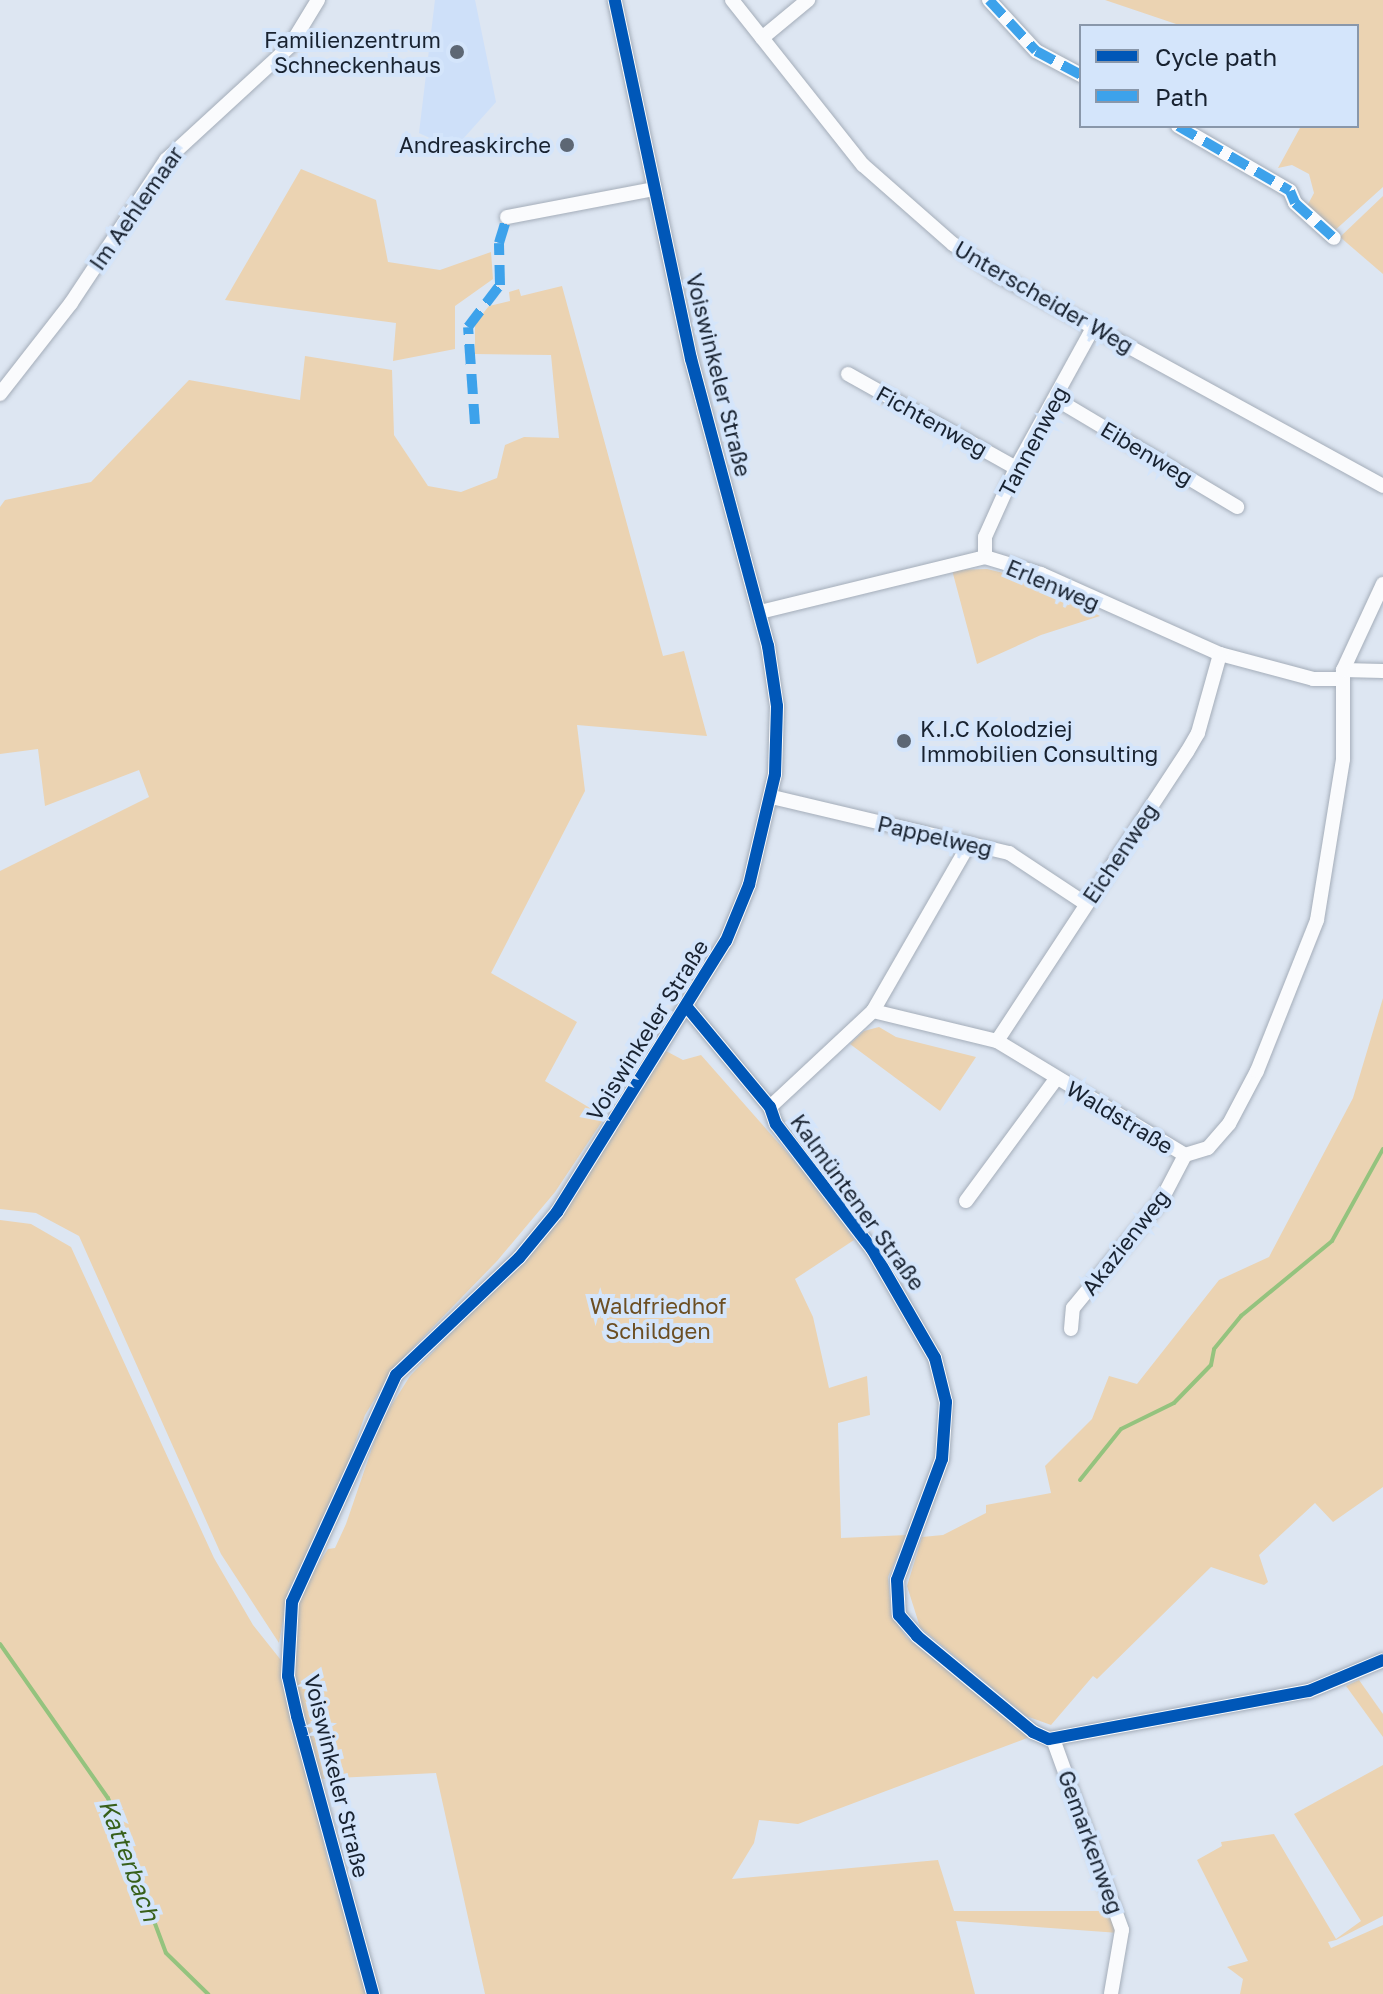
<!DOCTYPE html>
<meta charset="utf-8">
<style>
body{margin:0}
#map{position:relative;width:1383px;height:1994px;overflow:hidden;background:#dde6f2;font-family:"Golos Text",sans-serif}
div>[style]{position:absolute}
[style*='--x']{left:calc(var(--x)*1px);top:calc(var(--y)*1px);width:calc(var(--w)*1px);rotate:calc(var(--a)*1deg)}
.built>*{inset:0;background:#cee0f9}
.green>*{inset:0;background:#ebd3b2}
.stream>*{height:4px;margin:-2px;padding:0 2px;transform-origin:2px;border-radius:2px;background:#94c37e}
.roads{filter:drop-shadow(0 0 2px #a4adb9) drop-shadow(0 0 2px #a4adb9)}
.minor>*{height:14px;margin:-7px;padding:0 7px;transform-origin:7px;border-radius:7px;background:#fafbfd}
.quiet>*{height:10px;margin-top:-5px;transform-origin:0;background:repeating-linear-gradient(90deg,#3da2eb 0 20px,transparent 0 30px)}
.cycleway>*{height:12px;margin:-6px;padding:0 6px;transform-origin:6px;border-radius:6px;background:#0057b8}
.dots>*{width:22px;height:22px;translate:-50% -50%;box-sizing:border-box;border:4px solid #d4e5fb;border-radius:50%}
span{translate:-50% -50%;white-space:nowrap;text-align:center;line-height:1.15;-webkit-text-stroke:8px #d4e5fb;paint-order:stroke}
.poi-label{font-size:22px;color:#182230}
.right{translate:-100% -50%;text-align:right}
.left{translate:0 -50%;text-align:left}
.street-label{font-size:22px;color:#182230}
.park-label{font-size:22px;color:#6c4e22}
.water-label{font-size:24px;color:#37601b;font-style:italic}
.legend{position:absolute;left:1079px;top:24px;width:280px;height:104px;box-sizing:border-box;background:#d4e5fb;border:2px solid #8997aa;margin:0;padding:10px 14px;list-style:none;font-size:24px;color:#182230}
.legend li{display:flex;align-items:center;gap:16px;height:40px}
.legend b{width:40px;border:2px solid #8997aa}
</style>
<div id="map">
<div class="built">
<i style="clip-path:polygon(435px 0,475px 0,496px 102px,454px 149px,419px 133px)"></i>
</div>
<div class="green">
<i style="clip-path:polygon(1105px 0,1383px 0,1383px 187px,1333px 232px,1306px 208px,1314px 193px,1309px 174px,1292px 165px,1278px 168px,1301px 126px,1357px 126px,1357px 26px,1182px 26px)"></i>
<i style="clip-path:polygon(301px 169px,376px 200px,388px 262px,440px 270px,491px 252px,493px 279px,455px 306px,455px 349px,393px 361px,396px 323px,225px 300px)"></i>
<i style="clip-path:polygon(1383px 196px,1383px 274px,1340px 237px)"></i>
<i style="clip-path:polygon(562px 286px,663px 656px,684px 651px,707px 736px,577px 725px,585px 791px,491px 973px,577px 1022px,545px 1081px,605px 1117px,555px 1192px,497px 1261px,395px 1366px,365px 1415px,328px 1520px,288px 1591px,279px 1643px,221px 1554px,79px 1236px,36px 1213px,0 1209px,0 871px,149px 797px,139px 770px,45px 806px,38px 749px,0 754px,0 507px,5px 500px,91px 482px,189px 380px,300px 400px,305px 356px,392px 370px,394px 435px,428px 486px,461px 492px,497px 478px,505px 445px,524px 437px,559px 438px,551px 355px,475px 354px,475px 323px,489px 306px,510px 301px,509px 292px,519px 289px,521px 296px)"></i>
<i style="clip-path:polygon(987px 569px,1028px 579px,1100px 616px,1041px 635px,977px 664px,952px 570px)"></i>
<i style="clip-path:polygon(1383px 998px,1383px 1487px,1333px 1522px,1315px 1503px,1259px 1555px,1268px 1582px,1264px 1585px,1211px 1567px,1097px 1679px,1093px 1676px,1051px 1725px,1026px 1716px,920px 1627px,907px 1586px,922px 1537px,943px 1535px,986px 1513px,986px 1505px,1051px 1493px,1045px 1466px,1092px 1419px,1109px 1376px,1137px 1384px,1219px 1280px,1269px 1257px,1353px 1098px)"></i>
<i style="clip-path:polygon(879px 1027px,896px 1037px,976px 1057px,940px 1111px,850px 1044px,864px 1031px)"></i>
<i style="clip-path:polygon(666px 1051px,683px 1060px,701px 1055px,827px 1198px,854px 1240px,795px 1279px,813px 1317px,829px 1388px,867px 1376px,870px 1415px,838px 1423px,841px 1538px,907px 1535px,888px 1577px,891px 1614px,906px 1637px,1030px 1737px,798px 1824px,759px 1820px,754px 1843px,732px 1879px,938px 1860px,954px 1911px,1111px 1911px,1119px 1933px,956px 1921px,975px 1994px,485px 1994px,436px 1773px,317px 1779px,292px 1663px,295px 1612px,306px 1583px,328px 1549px,335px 1548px,346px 1524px,381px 1422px,410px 1376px,510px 1272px,569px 1202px)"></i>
<i style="clip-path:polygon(0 1220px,31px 1224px,71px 1247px,214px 1558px,253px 1625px,284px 1664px,328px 1863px,354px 1926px,372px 1994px,0 1994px)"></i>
<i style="clip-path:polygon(1359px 1680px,1383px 1714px,1383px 1737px,1346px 1686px)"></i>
<i style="clip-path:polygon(1383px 1765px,1383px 1916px,1336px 1940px,1328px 1942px,1331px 1948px,1383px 1925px,1383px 1994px,1240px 1994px,1243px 1979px,1227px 1967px,1248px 1961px,1197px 1860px,1222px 1846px,1221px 1842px,1274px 1834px,1336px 1939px,1361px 1921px,1294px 1814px)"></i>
</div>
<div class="stream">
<i style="--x:1080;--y:1480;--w:65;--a:-51.2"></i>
<i style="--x:1121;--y:1429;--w:59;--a:-26.1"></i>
<i style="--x:1174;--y:1403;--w:53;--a:-45.8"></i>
<i style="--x:1211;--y:1365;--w:16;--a:-79"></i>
<i style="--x:1214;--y:1349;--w:43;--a:-50.7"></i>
<i style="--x:1241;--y:1316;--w:118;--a:-39.5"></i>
<i style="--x:1332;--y:1241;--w:105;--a:-61"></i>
<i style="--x:0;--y:1644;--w:188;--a:55"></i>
<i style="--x:108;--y:1798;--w:165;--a:69.5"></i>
<i style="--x:166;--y:1953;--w:59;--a:44.3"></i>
</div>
<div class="roads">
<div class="minor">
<i style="--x:732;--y:0;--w:211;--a:51.6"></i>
<i style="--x:863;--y:165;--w:120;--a:41.3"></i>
<i style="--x:953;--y:244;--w:55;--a:34.6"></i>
<i style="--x:998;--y:275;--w:439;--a:28.7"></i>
<i style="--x:989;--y:0;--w:69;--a:47.3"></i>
<i style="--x:1036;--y:51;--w:51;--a:28.1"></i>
<i style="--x:762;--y:38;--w:60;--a:-39.6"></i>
<i style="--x:1178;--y:126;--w:129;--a:30.1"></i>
<i style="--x:1290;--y:191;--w:13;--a:67"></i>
<i style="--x:1295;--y:203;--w:52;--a:41.9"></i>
<i style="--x:507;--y:217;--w:150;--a:-10.8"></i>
<i style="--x:848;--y:374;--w:193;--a:29.2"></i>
<i style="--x:0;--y:394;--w:115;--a:-52"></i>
<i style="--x:71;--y:303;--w:172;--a:-56.4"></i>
<i style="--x:166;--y:160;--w:168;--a:-42.6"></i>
<i style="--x:290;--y:46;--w:54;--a:-58.7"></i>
<i style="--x:1056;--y:399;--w:211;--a:30.8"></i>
<i style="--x:985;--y:557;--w:20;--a:-90"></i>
<i style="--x:985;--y:537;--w:76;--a:-65.8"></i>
<i style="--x:1016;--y:468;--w:160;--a:-61.2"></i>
<i style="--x:760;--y:612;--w:232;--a:-13.7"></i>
<i style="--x:985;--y:557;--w:59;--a:16.9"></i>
<i style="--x:1041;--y:574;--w:196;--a:24.1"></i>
<i style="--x:1220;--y:654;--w:96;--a:15"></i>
<i style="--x:1313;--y:679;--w:29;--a:0"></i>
<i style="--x:1343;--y:670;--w:40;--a:1.4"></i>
<i style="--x:772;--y:797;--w:244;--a:13.3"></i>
<i style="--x:1009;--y:853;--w:92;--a:33.5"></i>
<i style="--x:686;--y:1006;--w:131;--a:50.3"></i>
<i style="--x:770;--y:1107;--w:18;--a:71"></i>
<i style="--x:776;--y:1124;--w:158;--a:52.5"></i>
<i style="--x:872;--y:1249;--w:126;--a:60"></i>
<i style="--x:935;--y:1358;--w:45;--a:76"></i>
<i style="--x:946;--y:1402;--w:57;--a:94"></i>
<i style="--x:942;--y:1459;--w:129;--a:110.4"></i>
<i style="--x:897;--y:1580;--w:35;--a:87"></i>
<i style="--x:899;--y:1615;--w:28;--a:49"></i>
<i style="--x:917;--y:1636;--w:151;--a:39.6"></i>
<i style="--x:1033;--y:1732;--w:17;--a:24"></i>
<i style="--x:1049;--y:1739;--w:264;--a:-10.5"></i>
<i style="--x:1309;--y:1691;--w:80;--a:-22.7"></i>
<i style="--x:873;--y:1011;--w:193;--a:-60.1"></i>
<i style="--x:997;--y:1041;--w:346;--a:-56.7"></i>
<i style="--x:1187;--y:752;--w:22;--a:-60"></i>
<i style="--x:1198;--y:733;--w:82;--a:-74.4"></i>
<i style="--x:770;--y:1107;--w:141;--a:-43"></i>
<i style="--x:873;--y:1011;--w:128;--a:13.6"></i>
<i style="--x:997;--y:1041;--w:220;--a:31.2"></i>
<i style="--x:1185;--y:1155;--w:24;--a:-17"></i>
<i style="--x:1208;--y:1148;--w:32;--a:-49"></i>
<i style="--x:1229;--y:1124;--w:60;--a:-62.2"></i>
<i style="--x:1257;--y:1071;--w:162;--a:-68.3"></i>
<i style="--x:1317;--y:920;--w:163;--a:-80.8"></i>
<i style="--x:1343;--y:759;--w:89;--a:-90"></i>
<i style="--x:1343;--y:670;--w:95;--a:-65.1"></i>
<i style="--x:966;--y:1201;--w:152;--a:-53.6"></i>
<i style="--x:1071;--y:1329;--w:21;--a:-85"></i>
<i style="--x:1073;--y:1308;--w:139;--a:-50.6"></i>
<i style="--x:1161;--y:1201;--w:52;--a:-62.4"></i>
<i style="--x:1053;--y:1739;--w:203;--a:70.1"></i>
<i style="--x:1122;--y:1930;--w:65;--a:99.8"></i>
<i style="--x:373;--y:1994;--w:288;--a:-105.3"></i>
<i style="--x:297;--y:1716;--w:41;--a:-102.7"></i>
<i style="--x:288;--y:1676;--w:74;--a:-86.9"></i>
<i style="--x:292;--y:1602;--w:250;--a:-65.4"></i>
<i style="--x:396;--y:1375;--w:170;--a:-43.6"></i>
<i style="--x:519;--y:1258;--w:60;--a:-50.4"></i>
<i style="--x:557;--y:1212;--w:319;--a:-58.1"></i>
<i style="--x:726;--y:941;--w:61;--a:-67.7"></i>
<i style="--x:749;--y:885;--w:114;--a:-76.8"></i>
<i style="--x:775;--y:774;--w:68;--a:-88.3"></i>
<i style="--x:777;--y:706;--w:61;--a:-98.5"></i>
<i style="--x:768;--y:646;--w:297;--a:-105"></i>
<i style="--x:691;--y:359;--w:367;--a:-102"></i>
</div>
</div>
<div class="quiet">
<i style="--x:989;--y:0;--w:69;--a:47.3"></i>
<i style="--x:1036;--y:51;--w:51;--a:28.1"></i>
<i style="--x:1178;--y:126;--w:129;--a:30.1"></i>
<i style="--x:1290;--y:191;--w:13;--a:67"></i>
<i style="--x:1295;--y:203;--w:52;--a:41.9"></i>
<i style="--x:475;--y:424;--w:97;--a:-94.1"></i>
<i style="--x:468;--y:327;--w:53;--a:-52.7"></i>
<i style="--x:500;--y:285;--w:42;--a:-91.4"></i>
<i style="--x:499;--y:243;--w:27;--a:-73"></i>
</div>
<div class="cycleway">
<i style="--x:686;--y:1006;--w:131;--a:50.3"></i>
<i style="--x:770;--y:1107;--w:18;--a:71"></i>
<i style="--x:776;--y:1124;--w:158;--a:52.5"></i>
<i style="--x:872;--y:1249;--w:126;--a:60"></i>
<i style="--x:935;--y:1358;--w:45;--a:76"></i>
<i style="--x:946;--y:1402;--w:57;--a:94"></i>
<i style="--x:942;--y:1459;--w:129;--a:110.4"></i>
<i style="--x:897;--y:1580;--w:35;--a:87"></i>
<i style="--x:899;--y:1615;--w:28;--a:49"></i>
<i style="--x:917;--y:1636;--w:151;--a:39.6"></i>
<i style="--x:1033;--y:1732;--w:17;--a:24"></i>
<i style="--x:1049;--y:1739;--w:264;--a:-10.5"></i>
<i style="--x:1309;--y:1691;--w:80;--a:-22.7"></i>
<i style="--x:373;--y:1994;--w:288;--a:-105.3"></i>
<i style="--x:297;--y:1716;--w:41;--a:-102.7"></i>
<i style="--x:288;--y:1676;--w:74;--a:-86.9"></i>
<i style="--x:292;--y:1602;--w:250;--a:-65.4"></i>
<i style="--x:396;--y:1375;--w:170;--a:-43.6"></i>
<i style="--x:519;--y:1258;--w:60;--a:-50.4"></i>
<i style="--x:557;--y:1212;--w:319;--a:-58.1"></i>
<i style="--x:726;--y:941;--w:61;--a:-67.7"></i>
<i style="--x:749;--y:885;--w:114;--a:-76.8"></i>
<i style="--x:775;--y:774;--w:68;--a:-88.3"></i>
<i style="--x:777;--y:706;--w:61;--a:-98.5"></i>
<i style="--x:768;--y:646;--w:297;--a:-105"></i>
<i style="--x:691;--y:359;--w:367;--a:-102"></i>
</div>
<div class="dots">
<i style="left:457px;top:52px;background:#5d6774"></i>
<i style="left:567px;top:145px;background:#5d6774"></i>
<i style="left:904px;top:741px;background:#5d6774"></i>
</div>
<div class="poi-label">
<span class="right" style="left:441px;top:52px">Familienzentrum<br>Schneckenhaus</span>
<span class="right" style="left:551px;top:145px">Andreaskirche</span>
<span class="left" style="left:920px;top:741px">K.I.C Kolodziej<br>Immobilien Consulting</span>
</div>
<div class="street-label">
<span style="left:136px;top:208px;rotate:-55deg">Im Aehlemaar</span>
<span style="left:1044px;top:297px;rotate:30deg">Unterscheider Weg</span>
<span style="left:719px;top:375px;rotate:76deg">Voiswinkeler Straße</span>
<span style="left:932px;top:421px;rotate:29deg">Fichtenweg</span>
<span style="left:1033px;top:441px;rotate:-62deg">Tannenweg</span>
<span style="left:1147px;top:453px;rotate:31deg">Eibenweg</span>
<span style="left:1053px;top:585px;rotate:23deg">Erlenweg</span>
<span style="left:935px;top:836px;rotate:13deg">Pappelweg</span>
<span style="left:1120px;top:853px;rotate:-56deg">Eichenweg</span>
<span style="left:647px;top:1030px;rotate:-58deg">Voiswinkeler Straße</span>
<span style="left:1120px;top:1117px;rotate:31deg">Waldstraße</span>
<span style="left:858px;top:1202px;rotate:54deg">Kalmüntener Straße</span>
<span style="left:1125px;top:1242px;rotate:-52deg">Akazienweg</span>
<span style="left:337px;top:1776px;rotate:76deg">Voiswinkeler Straße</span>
<span style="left:1091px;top:1842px;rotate:70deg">Gemarkenweg</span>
</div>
<div class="park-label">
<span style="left:658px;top:1318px">Waldfriedhof<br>Schildgen</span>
</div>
<div class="water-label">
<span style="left:130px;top:1860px;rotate:69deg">Katterbach</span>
</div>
<ul class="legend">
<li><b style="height:10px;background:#0057b8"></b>Cycle path</li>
<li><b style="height:10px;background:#3da2eb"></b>Path</li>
</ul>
</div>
